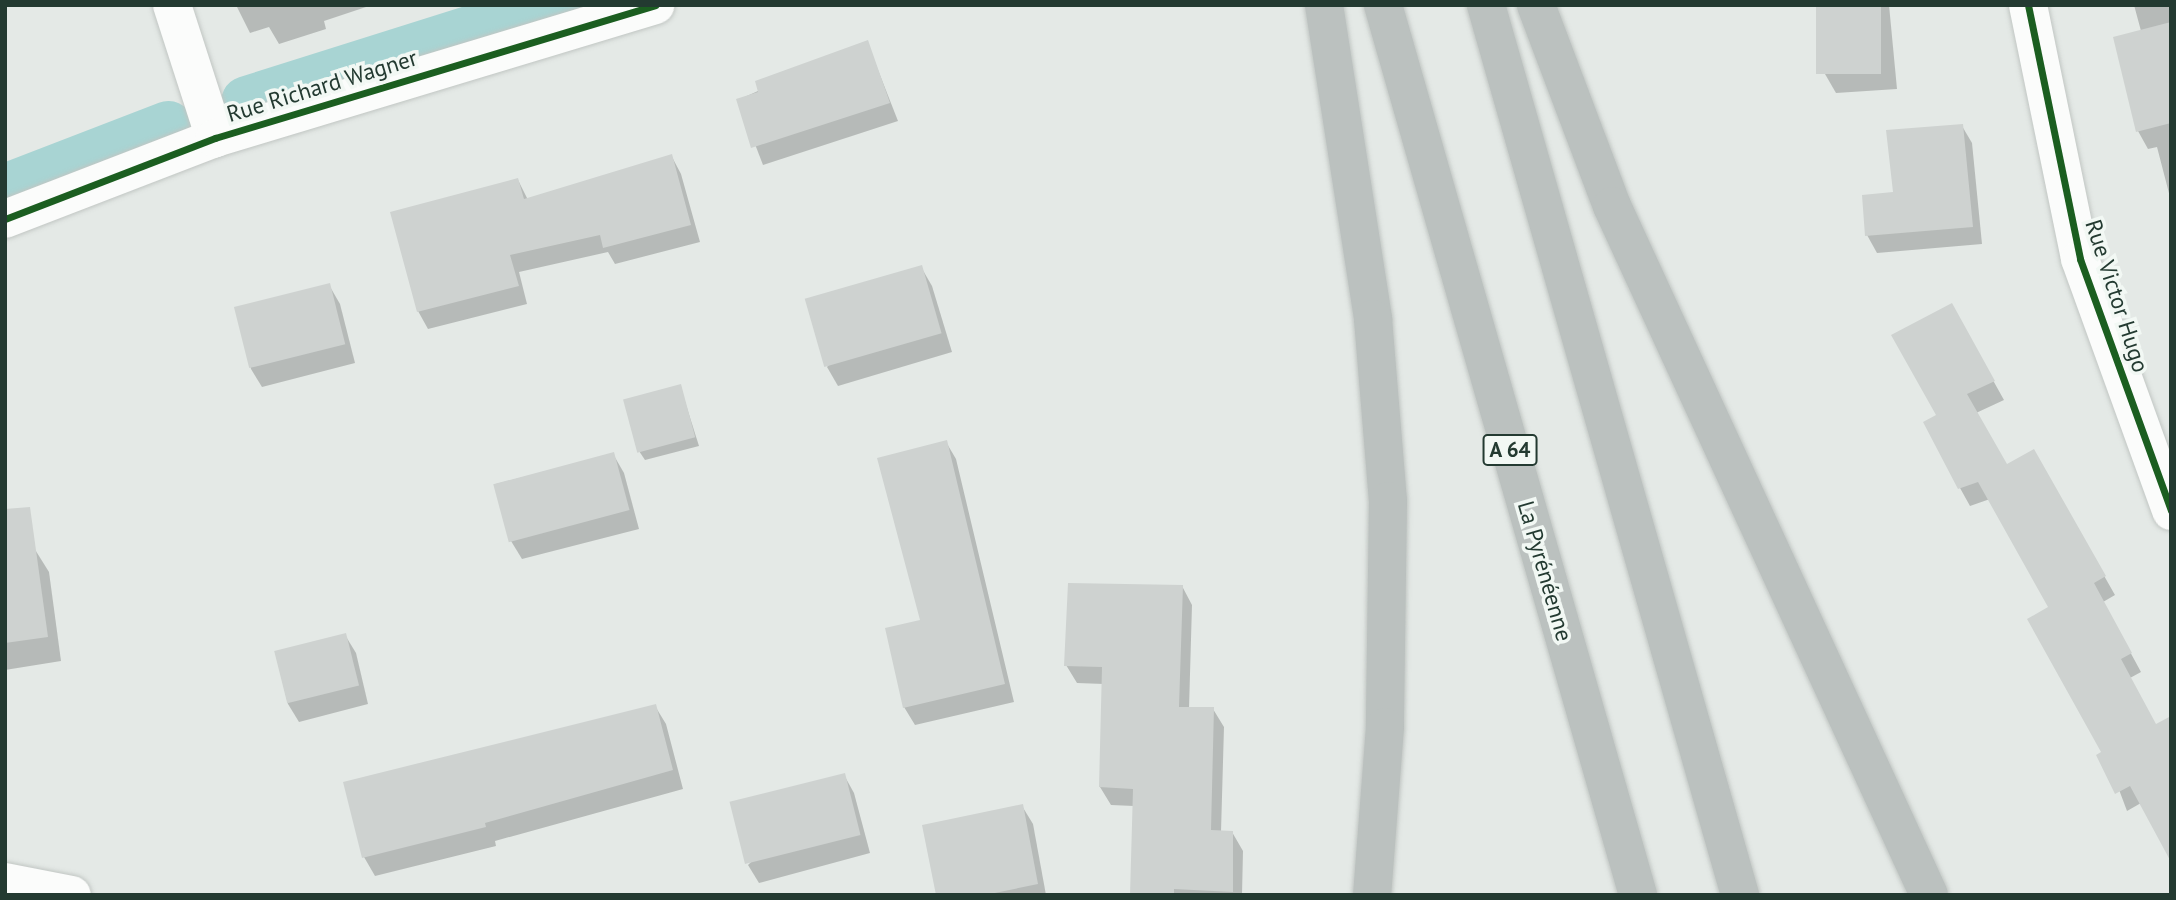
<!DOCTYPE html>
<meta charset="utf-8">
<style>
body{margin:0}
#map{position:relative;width:2176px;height:900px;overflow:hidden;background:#e4e9e6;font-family:"PT Sans",sans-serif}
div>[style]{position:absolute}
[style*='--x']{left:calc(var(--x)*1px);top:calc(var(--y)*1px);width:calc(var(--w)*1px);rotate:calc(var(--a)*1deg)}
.shadow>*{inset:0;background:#0003}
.canal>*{height:52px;margin:-26px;padding:0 26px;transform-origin:26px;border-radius:26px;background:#a8d4d3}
.building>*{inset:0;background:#ced2d0;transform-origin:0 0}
.roads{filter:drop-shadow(0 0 2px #c1c6c3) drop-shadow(0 0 2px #c1c6c3)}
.street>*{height:38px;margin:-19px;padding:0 19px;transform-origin:19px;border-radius:19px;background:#fbfcfb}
.highway>*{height:38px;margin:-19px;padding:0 19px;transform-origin:19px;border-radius:19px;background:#bbc1bf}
.cycleway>*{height:7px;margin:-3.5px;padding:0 3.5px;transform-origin:3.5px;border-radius:3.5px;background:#1b5e20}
span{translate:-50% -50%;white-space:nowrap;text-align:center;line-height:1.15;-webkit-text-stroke:7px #f2f8f4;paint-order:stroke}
.shield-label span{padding:2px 5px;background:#f2f8f4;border:2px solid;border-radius:5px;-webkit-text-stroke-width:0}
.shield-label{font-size:21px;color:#233a31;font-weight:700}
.street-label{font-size:23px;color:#233a31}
.frame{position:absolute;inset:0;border:7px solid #233a31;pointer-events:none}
</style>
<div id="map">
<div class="shadow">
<i style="clip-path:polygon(236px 5px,366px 5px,366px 7px,324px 21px,326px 29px,279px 44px,269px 27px,250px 33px)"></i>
<i style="clip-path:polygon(1818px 5px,1889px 5px,1897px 89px,1836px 93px,1825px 74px)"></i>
<i style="clip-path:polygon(2134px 5px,2171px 5px,2171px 201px,2157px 147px,2148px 149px,2138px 131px,2141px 31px)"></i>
<i style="clip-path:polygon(867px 42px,898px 121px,763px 165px,738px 100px)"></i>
<i style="clip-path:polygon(1962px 126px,1972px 143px,1982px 244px,1877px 253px,1867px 235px,1895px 194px)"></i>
<i style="clip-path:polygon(672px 157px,681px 174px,700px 242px,615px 264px,608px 252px,519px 272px,527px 304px,428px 329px,418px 311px,518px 180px,528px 200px)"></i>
<i style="clip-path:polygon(921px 267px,932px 286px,952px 352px,838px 386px,827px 367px)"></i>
<i style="clip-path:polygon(329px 285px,340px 304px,355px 363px,262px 387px,251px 369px,236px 310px)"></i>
<i style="clip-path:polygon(1951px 305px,2004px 400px,1976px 413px,2007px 466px,2033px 451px,2115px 595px,2103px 602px,2141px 672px,2130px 678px,2141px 803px,2127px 811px,2051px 608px,1990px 499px,1970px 506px,1960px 488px,1938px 415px)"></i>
<i style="clip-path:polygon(680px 386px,699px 446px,645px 460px,639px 451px)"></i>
<i style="clip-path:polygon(946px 442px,956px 459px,1014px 702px,915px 725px,904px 707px,922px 621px)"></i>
<i style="clip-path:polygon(613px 454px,624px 473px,639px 529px,522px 559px,511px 541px,496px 484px)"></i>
<i style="clip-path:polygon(34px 548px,49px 572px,61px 661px,5px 670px,5px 552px)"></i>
<i style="clip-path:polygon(1182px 586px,1192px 605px,1189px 709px,1213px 709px,1224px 727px,1221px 832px,1232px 832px,1243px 851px,1242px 895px,1132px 895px,1134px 806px,1111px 805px,1100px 787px,1104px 684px,1077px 683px,1066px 665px)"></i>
<i style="clip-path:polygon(345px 635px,356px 653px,368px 704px,299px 722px,288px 704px,276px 653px)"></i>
<i style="clip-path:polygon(655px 706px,666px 724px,683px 789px,495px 841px,496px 846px,375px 876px,364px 857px)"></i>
<i style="clip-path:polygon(844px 775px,854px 793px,870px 853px,759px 883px,748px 865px)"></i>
<i style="clip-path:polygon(1022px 806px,1033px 824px,1046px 895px,938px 895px)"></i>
</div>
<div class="canal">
<i style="--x:247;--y:102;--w:322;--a:-17.5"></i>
<i style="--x:5;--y:190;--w:175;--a:-21.1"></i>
</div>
<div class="building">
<i style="left:1816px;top:5px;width:65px;height:69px"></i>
<i style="clip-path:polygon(2171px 22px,2171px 123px,2136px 132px,2113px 37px)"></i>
<i style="clip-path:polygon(868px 40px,890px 103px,751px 148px,736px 99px,758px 92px,755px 81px)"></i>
<i style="clip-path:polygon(1963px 124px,1973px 227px,1865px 236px,1862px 195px,1893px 192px,1886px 130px)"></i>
<i style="clip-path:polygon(672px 154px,691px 225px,603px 248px,600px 235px,510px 255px,519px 286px,417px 312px,390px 212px,518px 178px,524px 199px)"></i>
<i style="left:922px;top:265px;width:71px;height:122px;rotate:74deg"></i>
<i style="left:330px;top:283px;width:63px;height:99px;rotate:76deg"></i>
<i style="clip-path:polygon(1952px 303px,1995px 381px,1967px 394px,2007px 464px,2034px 449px,2106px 576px,2094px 583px,2132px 653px,2121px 659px,2156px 724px,2171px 716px,2171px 862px,2130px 786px,2115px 794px,2096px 755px,2101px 752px,2027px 619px,2048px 607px,1978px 482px,1958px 489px,1923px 422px,1936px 415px,1891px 335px)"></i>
<i style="left:681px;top:384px;width:55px;height:60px;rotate:75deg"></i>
<i style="clip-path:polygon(947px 440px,1005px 684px,903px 708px,885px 628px,920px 620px,877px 458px)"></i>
<i style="left:614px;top:452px;width:60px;height:125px;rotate:75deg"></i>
<i style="clip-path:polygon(30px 507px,48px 637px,5px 643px,5px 509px)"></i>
<i style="clip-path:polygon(1068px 583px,1183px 585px,1179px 707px,1214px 707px,1211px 830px,1233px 831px,1233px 892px,1174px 889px,1174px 895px,1130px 895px,1133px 789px,1099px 787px,1102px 667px,1064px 666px)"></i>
<i style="left:346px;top:633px;width:54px;height:74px;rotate:76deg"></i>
<i style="clip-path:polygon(656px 704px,673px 770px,485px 823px,486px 827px,362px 858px,343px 782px)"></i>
<i style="left:845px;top:773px;width:64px;height:119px;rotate:76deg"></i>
<i style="clip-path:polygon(1023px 804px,1038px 884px,985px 895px,936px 895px,922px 825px)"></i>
</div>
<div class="roads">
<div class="street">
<i style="--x:172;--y:5;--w:140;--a:72.1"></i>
<i style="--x:2028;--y:5;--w:259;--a:78.4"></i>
<i style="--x:2080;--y:259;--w:268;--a:70.1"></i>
<i style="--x:5;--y:219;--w:225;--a:-21.1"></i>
<i style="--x:215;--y:138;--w:460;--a:-16.8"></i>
<i style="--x:5;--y:882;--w:68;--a:11"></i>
</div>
<div class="highway">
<i style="--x:1324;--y:5;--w:318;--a:81.1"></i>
<i style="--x:1373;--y:319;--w:183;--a:85.3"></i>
<i style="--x:1388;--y:501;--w:226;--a:90.8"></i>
<i style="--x:1385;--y:727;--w:169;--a:94.4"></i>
<i style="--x:1383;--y:5;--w:926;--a:74.01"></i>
<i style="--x:1486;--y:5;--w:926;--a:74.07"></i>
<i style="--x:1536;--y:5;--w:215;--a:69.3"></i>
<i style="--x:1612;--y:206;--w:758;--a:65.29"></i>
</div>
</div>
<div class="cycleway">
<i style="--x:2028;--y:5;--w:259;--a:78.4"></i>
<i style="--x:2080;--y:259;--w:268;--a:70.1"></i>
<i style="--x:5;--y:219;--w:225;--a:-21.1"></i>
<i style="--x:215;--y:138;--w:460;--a:-16.8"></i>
</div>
<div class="shield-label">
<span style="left:1510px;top:450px">A 64</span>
</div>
<div class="street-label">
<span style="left:322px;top:86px;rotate:-17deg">Rue Richard Wagner</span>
<span style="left:2117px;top:296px;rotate:72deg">Rue Victor Hugo</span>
<span style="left:1545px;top:571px;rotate:74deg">La Pyrénéenne</span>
</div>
<div class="frame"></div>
</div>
